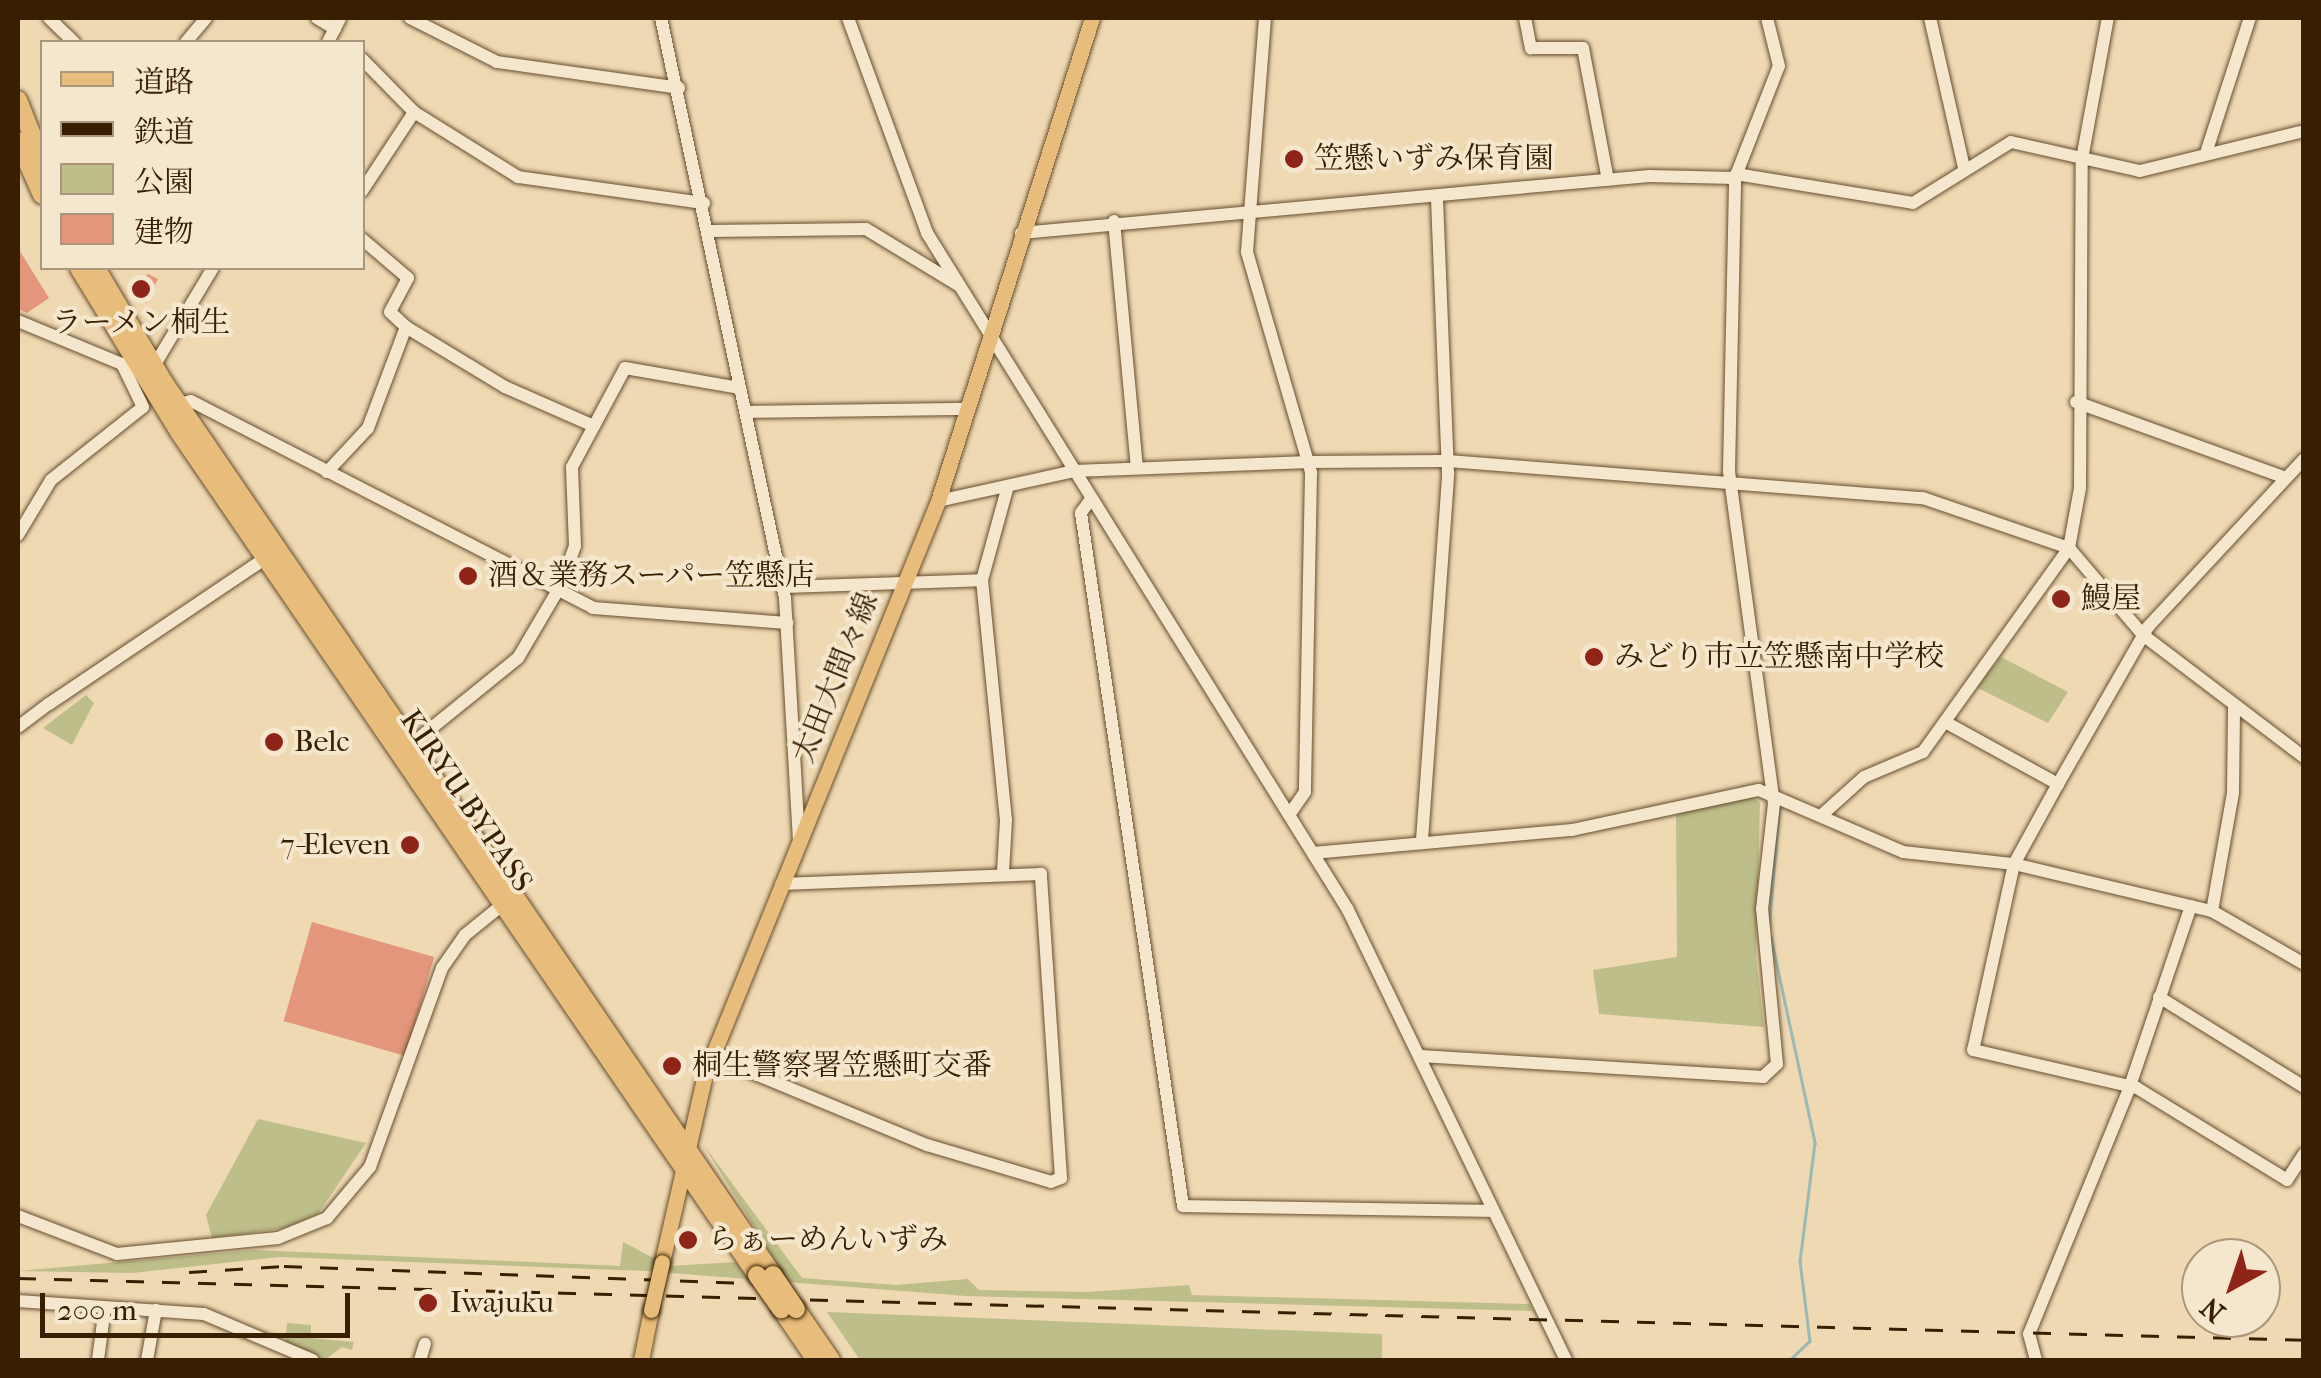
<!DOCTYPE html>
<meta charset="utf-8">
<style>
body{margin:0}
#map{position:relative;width:2321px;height:1378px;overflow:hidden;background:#efd9b3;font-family:"IM FELL French Canon","Noto Serif JP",serif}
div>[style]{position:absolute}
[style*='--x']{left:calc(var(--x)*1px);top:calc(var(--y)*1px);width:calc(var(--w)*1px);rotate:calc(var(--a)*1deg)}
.green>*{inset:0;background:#bdbe8a}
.stream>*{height:2.5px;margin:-1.25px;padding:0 1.25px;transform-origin:1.25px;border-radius:1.25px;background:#9bb9b4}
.building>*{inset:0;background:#e3967c;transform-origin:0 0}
.roads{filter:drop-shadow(0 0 2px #664e2e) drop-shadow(0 0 2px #664e2e)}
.minor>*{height:12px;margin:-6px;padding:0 6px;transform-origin:6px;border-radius:6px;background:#f5e6ce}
.major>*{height:15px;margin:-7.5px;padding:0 7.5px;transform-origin:7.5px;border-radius:7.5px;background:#e8bc7a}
.highway>*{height:18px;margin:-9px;padding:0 9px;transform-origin:9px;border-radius:9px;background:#e8bc7a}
.rail>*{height:2.5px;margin-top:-1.25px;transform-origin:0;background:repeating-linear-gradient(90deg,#391f02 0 18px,transparent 0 36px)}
.bridges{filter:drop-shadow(0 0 2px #391f02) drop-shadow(0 0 2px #391f02)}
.major-bridge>*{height:15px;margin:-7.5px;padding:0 7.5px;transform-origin:7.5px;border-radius:7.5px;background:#e8bc7a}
.highway-bridge>*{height:18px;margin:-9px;padding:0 9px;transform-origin:9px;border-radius:9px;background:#e8bc7a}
.dots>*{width:28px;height:28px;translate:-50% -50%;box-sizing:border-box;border:5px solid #f5e6ce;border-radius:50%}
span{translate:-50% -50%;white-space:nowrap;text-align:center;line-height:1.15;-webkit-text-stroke:8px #f5e6ce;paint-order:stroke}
.poi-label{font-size:30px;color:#391f02}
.left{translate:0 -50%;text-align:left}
.right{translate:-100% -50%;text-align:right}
.street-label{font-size:30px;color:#391f02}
.frame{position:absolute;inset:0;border:20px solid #391f02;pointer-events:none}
.legend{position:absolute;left:40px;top:40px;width:325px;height:230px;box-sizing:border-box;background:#f5e6ce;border:2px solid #aa967c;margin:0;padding:12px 18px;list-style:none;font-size:30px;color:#391f02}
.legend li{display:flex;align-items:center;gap:20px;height:50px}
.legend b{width:50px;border:2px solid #aa967c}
.north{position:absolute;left:2181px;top:1238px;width:100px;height:100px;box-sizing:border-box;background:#f5e6ce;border:2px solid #aa967c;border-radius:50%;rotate:220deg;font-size:28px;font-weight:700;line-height:40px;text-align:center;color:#391f02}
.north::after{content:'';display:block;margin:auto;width:35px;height:45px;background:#8f2418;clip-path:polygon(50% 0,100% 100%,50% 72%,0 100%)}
.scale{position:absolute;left:40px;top:1293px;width:310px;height:45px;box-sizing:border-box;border:5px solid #391f02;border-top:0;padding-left:12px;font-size:30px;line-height:35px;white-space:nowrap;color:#391f02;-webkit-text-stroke:8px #f5e6ce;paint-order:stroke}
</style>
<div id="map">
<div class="green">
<i style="clip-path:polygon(2001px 657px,2068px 692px,2048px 723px,1976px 687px)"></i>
<i style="clip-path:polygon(86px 695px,94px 703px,72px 745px,43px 728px)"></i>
<i style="clip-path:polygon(1753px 797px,1760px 803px,1756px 957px,1764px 1027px,1599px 1014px,1593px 970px,1677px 957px,1676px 812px)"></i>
<i style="clip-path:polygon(258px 1119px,366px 1143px,318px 1214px,285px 1228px,212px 1238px,206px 1215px)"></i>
<i style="clip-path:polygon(703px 1144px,802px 1278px,895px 1285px,968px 1279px,979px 1290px,1088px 1292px,1189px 1285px,1192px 1295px,1529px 1304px,1533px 1311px,966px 1296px,646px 1271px,279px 1257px,132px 1273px,18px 1271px,255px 1250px,620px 1266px,623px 1242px,669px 1266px,736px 1262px,746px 1276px,785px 1277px)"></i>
<i style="clip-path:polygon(827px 1312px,1382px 1334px,1382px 1360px,860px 1360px)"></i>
<i style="clip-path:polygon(287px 1323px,311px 1325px,311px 1338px,354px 1342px,352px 1350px,342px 1347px,325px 1360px,285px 1346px)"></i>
</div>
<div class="stream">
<i style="--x:1769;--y:924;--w:116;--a:-85.1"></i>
<i style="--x:1771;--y:937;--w:211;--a:77.9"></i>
<i style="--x:1815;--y:1143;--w:119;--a:97.2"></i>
<i style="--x:1800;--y:1261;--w:81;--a:82.9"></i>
<i style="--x:1810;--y:1341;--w:28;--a:136"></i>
</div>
<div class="building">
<i style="clip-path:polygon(18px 248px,49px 298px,27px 313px,18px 309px)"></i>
<i style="clip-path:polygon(148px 274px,158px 279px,146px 303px,128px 291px)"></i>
<i style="left:312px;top:922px;width:127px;height:103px;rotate:16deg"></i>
</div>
<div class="roads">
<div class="minor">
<i style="--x:49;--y:18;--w:35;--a:44"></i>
<i style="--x:317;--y:18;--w:21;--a:31"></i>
<i style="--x:410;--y:18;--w:97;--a:26.8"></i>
<i style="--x:497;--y:62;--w:184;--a:8.1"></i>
<i style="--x:661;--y:18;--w:593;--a:77.93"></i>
<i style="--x:785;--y:598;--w:241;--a:86.7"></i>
<i style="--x:848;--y:18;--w:229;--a:69.8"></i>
<i style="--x:927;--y:233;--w:797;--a:58.12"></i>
<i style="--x:1348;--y:910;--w:500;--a:64.15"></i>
<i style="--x:1265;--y:18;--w:235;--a:94.4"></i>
<i style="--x:1247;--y:252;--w:230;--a:73.8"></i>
<i style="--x:1311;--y:473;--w:319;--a:91.1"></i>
<i style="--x:1305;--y:792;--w:28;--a:125"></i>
<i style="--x:1525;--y:18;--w:31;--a:79"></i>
<i style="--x:1531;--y:48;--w:52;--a:0"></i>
<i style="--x:1583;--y:48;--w:134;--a:79.3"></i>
<i style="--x:1930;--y:18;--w:154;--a:77.2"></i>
<i style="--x:186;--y:42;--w:31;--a:-50"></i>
<i style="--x:328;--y:42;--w:27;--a:-63"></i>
<i style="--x:362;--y:59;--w:74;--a:45.5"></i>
<i style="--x:414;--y:112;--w:123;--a:32"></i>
<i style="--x:518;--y:177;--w:188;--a:8"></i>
<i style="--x:2207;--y:150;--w:139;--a:-72"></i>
<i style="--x:1736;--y:174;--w:179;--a:9.3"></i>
<i style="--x:1913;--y:203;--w:115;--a:-31.9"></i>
<i style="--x:2011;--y:142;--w:132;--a:12.7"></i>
<i style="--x:2140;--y:171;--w:169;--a:-13.7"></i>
<i style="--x:362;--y:191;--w:95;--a:-56.6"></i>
<i style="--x:1114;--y:221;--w:248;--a:84.7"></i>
<i style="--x:710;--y:231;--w:156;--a:-0.7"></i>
<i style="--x:866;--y:229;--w:108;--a:31.3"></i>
<i style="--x:1021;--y:233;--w:631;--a:-5.19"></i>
<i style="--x:1649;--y:176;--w:86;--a:1.3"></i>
<i style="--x:362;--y:239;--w:60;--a:40.3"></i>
<i style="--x:408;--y:278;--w:38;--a:118"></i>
<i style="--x:390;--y:312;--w:22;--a:43"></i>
<i style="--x:406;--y:327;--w:116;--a:31.2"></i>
<i style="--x:505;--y:387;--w:97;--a:23.7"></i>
<i style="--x:18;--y:321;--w:113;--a:22.5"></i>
<i style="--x:122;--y:364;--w:32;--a:4"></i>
<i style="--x:154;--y:366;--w:114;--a:-59"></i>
<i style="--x:2076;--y:402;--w:223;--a:19.9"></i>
<i style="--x:180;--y:404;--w:11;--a:-15"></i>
<i style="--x:191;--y:401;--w:452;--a:27.2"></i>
<i style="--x:593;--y:608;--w:195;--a:4.4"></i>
<i style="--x:746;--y:412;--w:221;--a:-0.8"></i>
<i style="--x:2304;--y:459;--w:229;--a:132.9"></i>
<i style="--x:2148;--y:627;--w:181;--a:119.8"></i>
<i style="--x:2058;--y:784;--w:91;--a:118.8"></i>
<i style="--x:2014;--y:864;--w:190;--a:102.4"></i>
<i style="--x:1973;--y:1050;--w:168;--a:13"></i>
<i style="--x:2137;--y:1088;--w:176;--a:31.5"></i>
<i style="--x:2287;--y:1180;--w:31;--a:-57"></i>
<i style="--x:327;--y:472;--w:60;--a:-47"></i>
<i style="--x:368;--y:428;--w:108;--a:-69.4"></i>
<i style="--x:1091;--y:499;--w:17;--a:126"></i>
<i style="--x:1081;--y:513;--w:700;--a:81.63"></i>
<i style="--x:1183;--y:1206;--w:308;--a:0.9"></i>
<i style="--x:938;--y:501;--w:139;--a:-12.4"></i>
<i style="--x:1074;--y:471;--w:235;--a:-2.2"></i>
<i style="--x:1309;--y:462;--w:139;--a:-0.4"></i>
<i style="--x:1448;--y:461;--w:476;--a:4.5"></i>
<i style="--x:1923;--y:498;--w:154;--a:18.9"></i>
<i style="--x:2069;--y:548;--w:114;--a:49.6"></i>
<i style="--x:2143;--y:635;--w:202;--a:37.2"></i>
<i style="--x:18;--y:535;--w:64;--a:-59"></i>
<i style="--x:51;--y:480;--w:117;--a:-38.4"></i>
<i style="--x:143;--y:407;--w:48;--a:-116"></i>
<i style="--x:266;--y:558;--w:262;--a:146.1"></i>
<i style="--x:49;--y:704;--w:268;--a:-34"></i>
<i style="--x:982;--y:580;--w:94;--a:-74.6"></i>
<i style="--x:784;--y:587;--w:198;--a:-2"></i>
<i style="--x:982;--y:580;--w:241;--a:84.3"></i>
<i style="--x:1006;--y:820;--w:52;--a:93.3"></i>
<i style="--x:1947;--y:723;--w:127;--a:28.8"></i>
<i style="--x:18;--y:727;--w:39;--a:-37"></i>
<i style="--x:413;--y:743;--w:135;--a:-39"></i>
<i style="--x:518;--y:658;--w:85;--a:-59.5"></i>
<i style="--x:561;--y:585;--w:41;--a:-70.3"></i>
<i style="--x:575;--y:546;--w:79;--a:-92.2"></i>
<i style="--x:572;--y:467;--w:112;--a:-61.8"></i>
<i style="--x:625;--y:368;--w:117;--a:9.9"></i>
<i style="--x:1823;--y:814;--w:55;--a:-42.1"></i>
<i style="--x:1864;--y:777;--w:64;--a:-23"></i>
<i style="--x:1923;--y:752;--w:251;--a:-54.4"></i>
<i style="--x:2069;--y:548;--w:61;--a:-79.6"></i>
<i style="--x:2080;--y:488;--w:329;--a:-89.7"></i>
<i style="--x:2082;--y:159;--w:143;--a:-79.6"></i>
<i style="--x:1422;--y:840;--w:368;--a:-85.9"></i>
<i style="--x:1448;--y:473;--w:277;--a:-92.3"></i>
<i style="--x:1313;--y:853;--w:260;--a:-5.1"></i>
<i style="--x:1572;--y:830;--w:191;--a:-12.1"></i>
<i style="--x:1759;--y:790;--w:157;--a:23.3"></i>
<i style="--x:1903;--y:852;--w:112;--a:6.2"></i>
<i style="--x:2014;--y:864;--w:204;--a:13.4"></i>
<i style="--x:2212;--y:911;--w:106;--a:29.9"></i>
<i style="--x:2212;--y:911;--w:120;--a:-79.9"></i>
<i style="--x:2233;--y:793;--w:88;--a:-89.3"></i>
<i style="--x:2159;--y:997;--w:171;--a:31.8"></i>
<i style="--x:712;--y:1056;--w:233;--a:22.5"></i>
<i style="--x:927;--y:1145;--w:129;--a:16.6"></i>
<i style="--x:1051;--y:1182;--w:11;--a:-22"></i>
<i style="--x:1061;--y:1178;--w:305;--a:-93.8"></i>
<i style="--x:1041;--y:874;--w:260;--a:177.8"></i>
<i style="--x:1420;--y:1056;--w:344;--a:3.5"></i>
<i style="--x:1763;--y:1077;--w:19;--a:-43"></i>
<i style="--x:1777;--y:1064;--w:156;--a:-95.5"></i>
<i style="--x:1762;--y:909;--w:106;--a:-83.5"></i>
<i style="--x:1774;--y:804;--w:336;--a:-97.7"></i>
<i style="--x:1729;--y:471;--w:293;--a:-88.8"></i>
<i style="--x:1735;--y:178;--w:120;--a:-68.6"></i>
<i style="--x:1779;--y:66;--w:49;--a:-104"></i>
<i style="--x:18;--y:1216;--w:106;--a:21"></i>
<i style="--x:117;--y:1254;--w:162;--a:-5.7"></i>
<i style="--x:278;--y:1238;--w:53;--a:-22.2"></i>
<i style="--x:327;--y:1218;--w:67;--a:-49.9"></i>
<i style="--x:370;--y:1167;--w:212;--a:-70.1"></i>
<i style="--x:442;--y:968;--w:40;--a:-55.1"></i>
<i style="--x:465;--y:935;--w:54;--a:-39"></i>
<i style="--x:18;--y:1301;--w:186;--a:4"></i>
<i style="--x:204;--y:1314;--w:118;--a:22.9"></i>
<i style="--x:98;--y:1360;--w:53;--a:-82.5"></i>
<i style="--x:147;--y:1360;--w:51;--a:-79.8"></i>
<i style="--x:420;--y:1360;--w:17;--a:-73"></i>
<i style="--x:2036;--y:1360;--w:27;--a:-105"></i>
<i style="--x:2029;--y:1334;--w:268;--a:-67.8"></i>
<i style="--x:2130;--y:1086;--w:190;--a:-71.3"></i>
</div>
<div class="major">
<i style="--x:662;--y:1262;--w:193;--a:-77.1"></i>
<i style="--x:705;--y:1074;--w:619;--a:-67.87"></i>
<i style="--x:938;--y:501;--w:507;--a:-72.32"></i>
<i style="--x:641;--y:1360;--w:51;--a:-78.7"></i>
</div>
<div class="highway">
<i style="--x:18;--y:100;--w:65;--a:68.2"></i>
<i style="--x:18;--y:141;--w:59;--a:66"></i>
<i style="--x:79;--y:268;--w:192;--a:58.6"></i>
<i style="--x:179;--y:432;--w:1022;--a:55.56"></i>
<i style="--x:96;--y:268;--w:135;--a:59.3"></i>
<i style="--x:165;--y:384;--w:1079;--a:55.69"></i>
<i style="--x:781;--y:1309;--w:62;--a:55.5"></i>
<i style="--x:796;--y:1309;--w:62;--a:55.5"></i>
</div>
</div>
<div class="rail">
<i style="--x:189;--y:1272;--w:95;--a:-3.6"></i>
<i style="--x:284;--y:1266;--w:470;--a:2.1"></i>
<i style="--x:18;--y:1278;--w:2287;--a:1.55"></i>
</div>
<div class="bridges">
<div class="major-bridge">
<i style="--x:651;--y:1310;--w:49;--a:-77.1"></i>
</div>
<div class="highway-bridge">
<i style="--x:757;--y:1275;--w:42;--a:54.8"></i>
<i style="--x:773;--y:1275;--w:41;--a:55.9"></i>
</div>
</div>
<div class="dots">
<i style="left:1294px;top:159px;background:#8f2418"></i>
<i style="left:141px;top:289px;background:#8f2418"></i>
<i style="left:468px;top:576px;background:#8f2418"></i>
<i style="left:2061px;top:599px;background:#8f2418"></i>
<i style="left:1594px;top:657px;background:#8f2418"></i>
<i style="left:274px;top:742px;background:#8f2418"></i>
<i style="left:410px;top:845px;background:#8f2418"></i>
<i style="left:672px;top:1066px;background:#8f2418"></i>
<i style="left:688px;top:1240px;background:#8f2418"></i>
<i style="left:428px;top:1303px;background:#8f2418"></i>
</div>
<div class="poi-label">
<span class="left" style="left:1314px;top:159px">笠懸いずみ保育園</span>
<span style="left:141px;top:323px">ラーメン桐生</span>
<span class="left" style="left:488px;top:576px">酒＆業務スーパー笠懸店</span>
<span class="left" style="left:2081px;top:599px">鰻屋</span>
<span class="left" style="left:1614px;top:657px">みどり市立笠懸南中学校</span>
<span class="left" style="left:294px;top:742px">Belc</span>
<span class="right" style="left:390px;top:845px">7-Eleven</span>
<span class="left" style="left:692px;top:1066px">桐生警察署笠懸町交番</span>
<span class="left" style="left:708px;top:1240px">らぁーめんいずみ</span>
<span class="left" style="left:450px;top:1303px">Iwajuku</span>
</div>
<div class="street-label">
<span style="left:836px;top:678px;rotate:-68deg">太田大間々線</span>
<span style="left:466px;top:801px;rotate:56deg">KIRYU BYPASS</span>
</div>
<div class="frame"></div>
<ul class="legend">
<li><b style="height:12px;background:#e8bc7a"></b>道路</li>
<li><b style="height:12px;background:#391f02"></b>鉄道</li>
<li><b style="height:28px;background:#bdbe8a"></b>公園</li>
<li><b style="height:28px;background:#e3967c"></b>建物</li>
</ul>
<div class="north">N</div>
<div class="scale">200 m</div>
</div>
